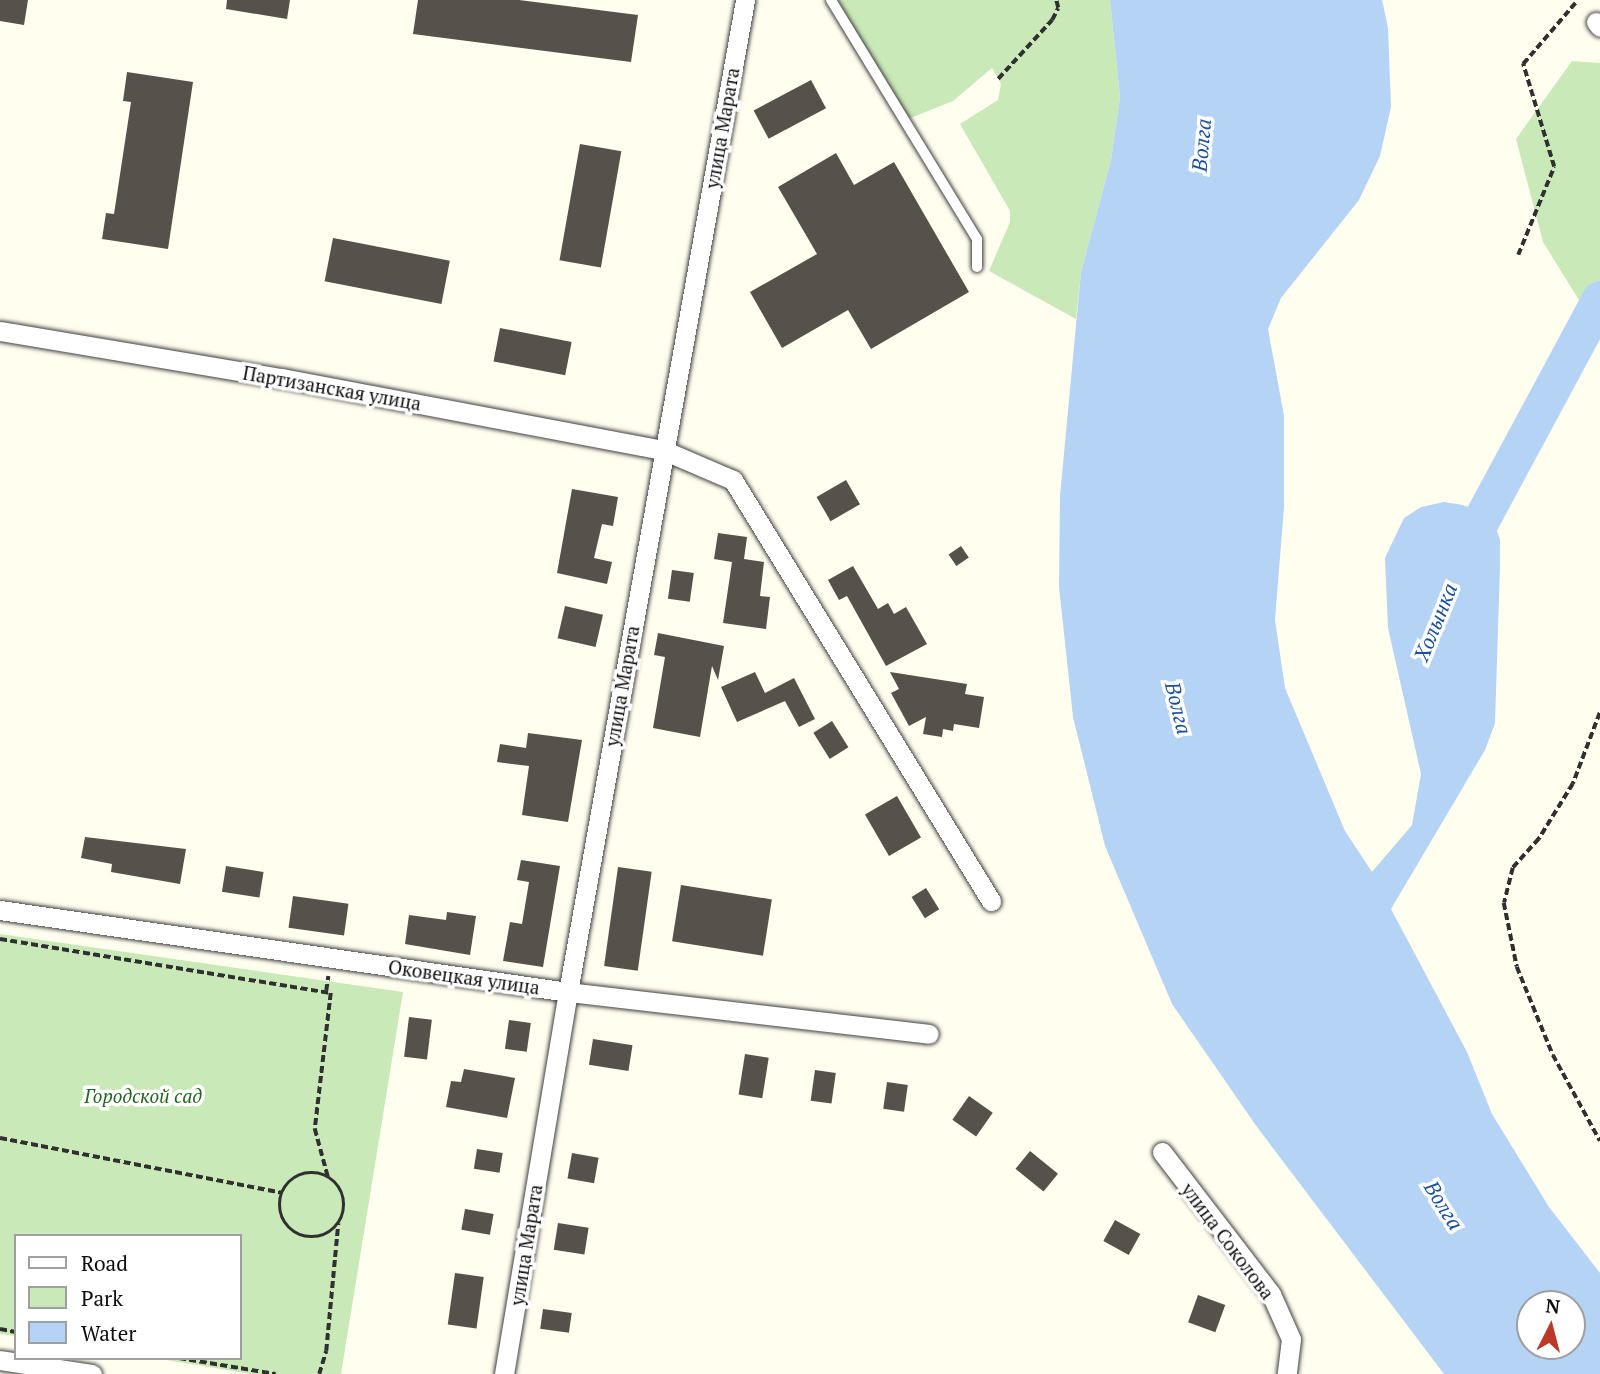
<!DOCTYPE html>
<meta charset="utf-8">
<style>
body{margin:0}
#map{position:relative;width:1600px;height:1374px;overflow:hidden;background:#fffeef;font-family:"PT Serif",serif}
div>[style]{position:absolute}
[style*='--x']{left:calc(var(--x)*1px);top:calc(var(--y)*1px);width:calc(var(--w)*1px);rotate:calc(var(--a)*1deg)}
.green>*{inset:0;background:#cae9b9}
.water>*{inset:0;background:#b5d3f5}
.river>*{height:37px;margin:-18.5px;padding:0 18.5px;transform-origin:18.5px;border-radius:18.5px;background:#b5d3f5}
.building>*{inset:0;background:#56514a;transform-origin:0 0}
.path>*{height:3.5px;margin-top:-1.75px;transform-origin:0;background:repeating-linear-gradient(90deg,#303030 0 7px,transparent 0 10.5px)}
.path>.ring{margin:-1.75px;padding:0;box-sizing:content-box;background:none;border:3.5px solid #303030;border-radius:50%}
.roads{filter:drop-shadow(0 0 2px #414141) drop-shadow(0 0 2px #414141)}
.lane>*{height:10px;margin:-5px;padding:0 5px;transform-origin:5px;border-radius:5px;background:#fff}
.street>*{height:19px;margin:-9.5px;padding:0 9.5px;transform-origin:9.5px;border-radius:9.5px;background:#fff}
span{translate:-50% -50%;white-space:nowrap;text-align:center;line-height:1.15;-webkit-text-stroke:7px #fff;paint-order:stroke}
.street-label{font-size:19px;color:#0e0e0e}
.park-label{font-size:19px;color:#23651f;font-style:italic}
.water-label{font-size:21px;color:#194f9e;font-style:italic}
.legend{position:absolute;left:14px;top:1234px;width:228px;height:126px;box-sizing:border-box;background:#fff;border:2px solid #9f9f9f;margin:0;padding:9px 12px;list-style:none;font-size:21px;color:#0e0e0e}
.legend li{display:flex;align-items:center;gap:14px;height:35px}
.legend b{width:35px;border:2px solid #9f9f9f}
.north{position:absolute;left:1516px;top:1290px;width:70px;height:70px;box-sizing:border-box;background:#fff;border:2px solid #9f9f9f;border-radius:50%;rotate:6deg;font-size:19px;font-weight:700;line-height:28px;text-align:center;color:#0e0e0e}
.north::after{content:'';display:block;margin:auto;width:24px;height:32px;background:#bc3828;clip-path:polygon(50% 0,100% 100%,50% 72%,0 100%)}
</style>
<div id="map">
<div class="green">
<i style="clip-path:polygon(836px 0,1110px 0,1120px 97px,1111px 160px,1081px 272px,1076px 319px,989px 271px,1010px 222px,1010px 211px,960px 124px,998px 100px,1001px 84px,992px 68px,953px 101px,908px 119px)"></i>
<i style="clip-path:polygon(1572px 61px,1600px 63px,1600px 334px,1543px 242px,1516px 139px)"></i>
<i style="clip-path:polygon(0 934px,403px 992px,341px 1374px,251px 1374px,154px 1358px,240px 1358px,240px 1236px,16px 1236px,16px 1336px,0 1334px)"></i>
</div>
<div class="water">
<i style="clip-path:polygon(evenodd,1110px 0,1382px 0,1388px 28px,1391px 107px,1380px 156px,1359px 200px,1281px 298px,1268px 329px,1284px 416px,1284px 507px,1275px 620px,1285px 688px,1345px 831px,1372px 872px,1412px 825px,1421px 774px,1388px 628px,1385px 558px,1404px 518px,1421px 507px,1444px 502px,1463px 505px,1492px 518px,1500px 539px,1500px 566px,1495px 723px,1485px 750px,1391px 909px,1467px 1052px,1492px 1114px,1549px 1207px,1600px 1273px,1600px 1374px,1444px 1374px,1257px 1127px,1172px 1004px,1105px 846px,1073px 717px,1059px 587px,1060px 496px,1081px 272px,1111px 160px,1120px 97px,1110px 0,1530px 1304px,1572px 1304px,1572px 1346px,1530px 1346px,1530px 1304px)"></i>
</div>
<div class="river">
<i style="--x:1461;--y:557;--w:293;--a:-61.7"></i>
</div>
<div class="building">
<i style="clip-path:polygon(0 0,28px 0,24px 25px,0 21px)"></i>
<i style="clip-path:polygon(227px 0,290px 0,287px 19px,226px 9px)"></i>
<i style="clip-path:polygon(418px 0,519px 0,638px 15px,631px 62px,413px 34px)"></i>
<i style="clip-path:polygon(127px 72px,193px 82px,168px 249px,102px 239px,106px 213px,114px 214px,131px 102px,123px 101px)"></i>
<i style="left:811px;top:80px;width:32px;height:65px;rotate:62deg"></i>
<i style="left:580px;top:144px;width:42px;height:118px;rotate:10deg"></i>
<i style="clip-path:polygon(836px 153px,854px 185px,894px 162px,969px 292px,871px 349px,848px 310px,782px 348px,750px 292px,817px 254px,778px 187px)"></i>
<i style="left:333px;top:238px;width:119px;height:44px;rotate:11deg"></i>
<i style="left:500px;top:328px;width:73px;height:34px;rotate:11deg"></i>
<i style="left:846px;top:480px;width:28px;height:34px;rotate:60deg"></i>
<i style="clip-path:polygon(572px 489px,618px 497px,613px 526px,602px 524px,594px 558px,612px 562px,607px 584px,557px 573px)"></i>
<i style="clip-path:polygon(718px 533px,747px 537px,744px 559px,764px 562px,760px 596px,770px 597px,766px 629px,723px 623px,732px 562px,714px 559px)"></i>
<i style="left:961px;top:546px;width:14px;height:15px;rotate:56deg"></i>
<i style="clip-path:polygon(853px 566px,878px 609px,888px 603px,894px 614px,906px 607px,927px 644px,886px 666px,847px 596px,839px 600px,828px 580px)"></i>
<i style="left:672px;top:570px;width:22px;height:29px;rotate:8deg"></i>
<i style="left:565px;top:606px;width:39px;height:33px;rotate:13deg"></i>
<i style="clip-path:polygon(658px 633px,724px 646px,718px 680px,712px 666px,700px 737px,653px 728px,665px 657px,654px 655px)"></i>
<i style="clip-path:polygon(755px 672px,765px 693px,794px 678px,815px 719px,799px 727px,785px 701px,737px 722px,721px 687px)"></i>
<i style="clip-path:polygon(890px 672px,967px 684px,965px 694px,984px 697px,979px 728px,954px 724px,953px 731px,943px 729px,942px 737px,923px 734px,926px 717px,909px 726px,891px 693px,899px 689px)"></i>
<i style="left:832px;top:721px;width:31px;height:22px;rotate:58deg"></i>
<i style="clip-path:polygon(528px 733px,582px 740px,568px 822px,522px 815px,529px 766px,497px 762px,500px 744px,526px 748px)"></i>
<i style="left:897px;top:796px;width:48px;height:37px;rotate:60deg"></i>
<i style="clip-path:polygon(85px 837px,186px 849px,180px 884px,111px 872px,112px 864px,81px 858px)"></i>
<i style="clip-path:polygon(521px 860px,560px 866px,543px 967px,503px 961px,510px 922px,522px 924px,529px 882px,517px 880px)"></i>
<i style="left:226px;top:866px;width:38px;height:26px;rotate:9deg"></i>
<i style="left:618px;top:867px;width:34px;height:100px;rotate:8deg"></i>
<i style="left:681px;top:885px;width:92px;height:57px;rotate:9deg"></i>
<i style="left:926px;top:888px;width:25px;height:17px;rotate:58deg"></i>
<i style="left:293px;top:896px;width:56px;height:32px;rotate:8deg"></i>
<i style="clip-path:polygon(447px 912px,476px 916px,470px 955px,405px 944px,409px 915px,446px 920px)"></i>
<i style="left:409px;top:1017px;width:23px;height:40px;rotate:7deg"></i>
<i style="left:509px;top:1020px;width:22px;height:29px;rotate:8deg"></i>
<i style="left:593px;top:1039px;width:40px;height:26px;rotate:9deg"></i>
<i style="left:745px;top:1054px;width:24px;height:41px;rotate:9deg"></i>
<i style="clip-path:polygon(464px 1069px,515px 1078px,507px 1118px,446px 1107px,451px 1081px,461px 1082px)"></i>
<i style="left:815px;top:1070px;width:21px;height:31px;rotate:8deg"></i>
<i style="left:887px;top:1082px;width:21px;height:27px;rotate:8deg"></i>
<i style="left:969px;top:1096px;width:29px;height:29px;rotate:35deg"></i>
<i style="left:477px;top:1149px;width:26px;height:20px;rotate:9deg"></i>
<i style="left:1030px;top:1151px;width:36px;height:23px;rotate:39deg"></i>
<i style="left:572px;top:1153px;width:27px;height:26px;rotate:10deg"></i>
<i style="left:465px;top:1209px;width:29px;height:21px;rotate:10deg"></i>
<i style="left:1115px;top:1220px;width:29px;height:24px;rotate:29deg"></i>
<i style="left:558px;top:1223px;width:31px;height:27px;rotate:9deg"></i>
<i style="left:455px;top:1273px;width:29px;height:52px;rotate:8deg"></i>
<i style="left:1198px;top:1295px;width:29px;height:29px;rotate:20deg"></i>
<i style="left:543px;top:1309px;width:29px;height:20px;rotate:8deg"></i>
</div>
<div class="path">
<i style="--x:998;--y:79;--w:80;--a:-47.5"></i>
<i style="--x:1052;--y:20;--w:13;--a:-63"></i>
<i style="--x:1058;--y:8;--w:8;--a:-104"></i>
<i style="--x:1518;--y:255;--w:95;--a:-67.8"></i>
<i style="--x:1554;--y:167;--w:108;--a:-106.8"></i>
<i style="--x:1523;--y:64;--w:83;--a:-49.4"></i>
<i style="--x:1600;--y:713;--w:76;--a:110.8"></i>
<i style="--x:1573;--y:784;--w:65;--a:121.7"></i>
<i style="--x:1539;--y:839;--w:39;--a:132"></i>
<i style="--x:1513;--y:868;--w:36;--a:104"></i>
<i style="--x:1504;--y:903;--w:65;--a:78.5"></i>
<i style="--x:1517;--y:967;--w:95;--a:67.8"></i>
<i style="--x:1553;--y:1055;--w:98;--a:61.3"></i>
<i style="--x:0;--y:939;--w:335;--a:9.3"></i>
<i style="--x:331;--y:993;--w:137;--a:96.7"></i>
<i style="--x:315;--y:1129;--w:50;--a:74.8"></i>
<i style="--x:326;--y:991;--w:15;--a:-82"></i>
<i style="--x:0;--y:1138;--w:287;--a:11"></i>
<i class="ring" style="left:280px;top:1173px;width:60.5px;height:60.5px"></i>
<i style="--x:0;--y:1329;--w:16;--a:11"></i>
<i style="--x:179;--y:1358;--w:98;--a:9.4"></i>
<i style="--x:319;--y:1374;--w:24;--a:-73"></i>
<i style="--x:326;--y:1351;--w:128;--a:-84.6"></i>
</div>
<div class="roads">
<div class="lane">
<i style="--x:831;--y:0;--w:280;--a:58.6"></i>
<i style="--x:977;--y:239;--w:28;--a:90"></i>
</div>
<div class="street">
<i style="--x:1596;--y:22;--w:6;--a:51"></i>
<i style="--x:0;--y:331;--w:286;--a:9.5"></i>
<i style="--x:282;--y:378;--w:388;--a:10.7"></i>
<i style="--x:663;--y:450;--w:76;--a:23.2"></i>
<i style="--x:733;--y:480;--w:494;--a:58.5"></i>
<i style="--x:0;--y:910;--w:574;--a:8.21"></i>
<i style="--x:568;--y:992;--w:363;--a:6.6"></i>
<i style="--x:1162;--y:1152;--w:179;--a:52.5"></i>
<i style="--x:1271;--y:1294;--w:49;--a:66"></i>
<i style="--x:1291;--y:1339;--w:35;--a:97"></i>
<i style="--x:0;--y:1360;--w:93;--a:8.7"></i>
<i style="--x:504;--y:1374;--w:387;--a:-80.5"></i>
<i style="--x:568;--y:992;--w:1008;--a:-79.88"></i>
</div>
</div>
<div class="street-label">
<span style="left:722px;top:128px;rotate:-80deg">улица Марата</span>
<span style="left:332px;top:388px;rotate:10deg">Партизанская улица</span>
<span style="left:622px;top:686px;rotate:-80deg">улица Марата</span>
<span style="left:464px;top:977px;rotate:8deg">Оковецкая улица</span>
<span style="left:1228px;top:1241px;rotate:53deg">улица Соколова</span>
<span style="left:526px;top:1245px;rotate:-81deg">улица Марата</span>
</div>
<div class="park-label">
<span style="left:143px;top:1096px">Городской сад</span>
</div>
<div class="water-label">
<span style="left:1201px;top:145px;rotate:-85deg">Волга</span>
<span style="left:1435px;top:622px;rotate:-68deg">Холынка</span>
<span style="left:1179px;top:708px;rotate:76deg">Волга</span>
<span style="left:1444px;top:1205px;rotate:58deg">Волга</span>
</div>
<ul class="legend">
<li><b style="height:9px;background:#fff"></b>Road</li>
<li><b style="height:19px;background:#cae9b9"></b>Park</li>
<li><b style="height:19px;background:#b5d3f5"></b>Water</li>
</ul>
<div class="north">N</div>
</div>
